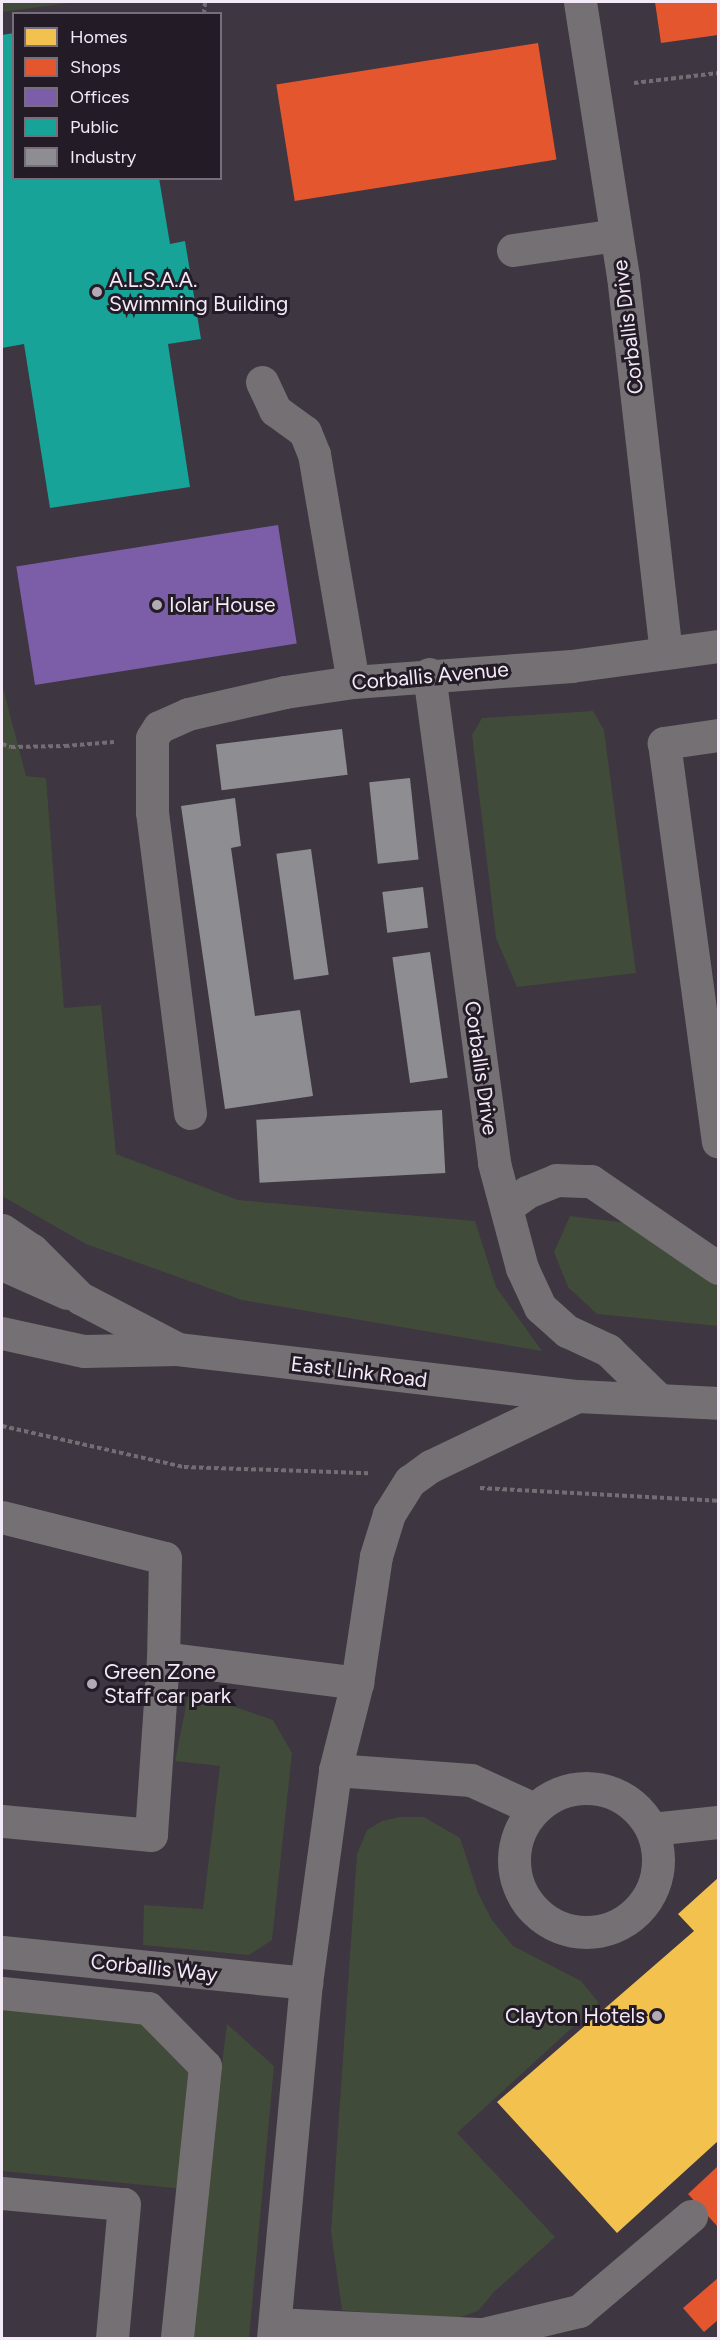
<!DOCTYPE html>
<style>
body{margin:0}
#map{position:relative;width:720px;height:2340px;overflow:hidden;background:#3e3641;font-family:Figtree,sans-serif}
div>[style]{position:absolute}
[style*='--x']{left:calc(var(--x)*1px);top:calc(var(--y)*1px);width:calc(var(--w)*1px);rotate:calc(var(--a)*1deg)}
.green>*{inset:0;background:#414b3a}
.homes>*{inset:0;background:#f2c14e}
.shops>*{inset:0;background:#e4572e;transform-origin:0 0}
.offices>*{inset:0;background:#7b5ea7;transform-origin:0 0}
.public>*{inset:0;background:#17a398}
.industry>*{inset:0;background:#8d8d92;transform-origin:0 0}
.path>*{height:4px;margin-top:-2px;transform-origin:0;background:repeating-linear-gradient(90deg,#746d73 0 4.5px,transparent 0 7.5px)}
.minor>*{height:33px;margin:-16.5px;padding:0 16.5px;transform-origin:16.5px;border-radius:16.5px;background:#757073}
.minor>.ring{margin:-16.5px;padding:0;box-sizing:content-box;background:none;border:33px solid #757073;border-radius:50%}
.dots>*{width:16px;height:16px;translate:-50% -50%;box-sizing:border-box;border:3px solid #231c26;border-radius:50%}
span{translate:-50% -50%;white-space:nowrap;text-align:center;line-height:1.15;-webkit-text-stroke:6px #231c26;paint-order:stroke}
.poi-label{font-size:21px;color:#f3e9f7}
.left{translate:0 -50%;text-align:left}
.right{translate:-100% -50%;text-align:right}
.street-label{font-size:21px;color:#f3e9f7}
.frame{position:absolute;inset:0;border:3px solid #f3e9f7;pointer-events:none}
.legend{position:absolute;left:12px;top:12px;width:210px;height:168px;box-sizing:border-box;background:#231c26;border:2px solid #766e7a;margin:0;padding:8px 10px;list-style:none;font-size:18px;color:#f3e9f7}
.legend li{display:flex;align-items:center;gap:12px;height:30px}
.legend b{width:30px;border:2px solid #766e7a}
</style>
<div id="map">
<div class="green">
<i style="clip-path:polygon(2px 2px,76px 2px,2px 12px)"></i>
<i style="clip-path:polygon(2px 684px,26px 776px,46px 778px,64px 1008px,101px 1005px,116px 1154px,238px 1200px,475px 1221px,496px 1287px,542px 1351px,242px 1300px,86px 1244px,2px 1196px)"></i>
<i style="clip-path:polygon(593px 711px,604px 730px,636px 973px,517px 987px,496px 938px,472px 735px,482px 718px)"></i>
<i style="clip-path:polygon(570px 1216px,636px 1224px,718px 1287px,718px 1326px,597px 1314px,568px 1287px,554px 1252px)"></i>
<i style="clip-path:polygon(189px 1691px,273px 1720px,292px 1753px,272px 1940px,249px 1955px,143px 1945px,144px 1905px,203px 1909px,220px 1766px,175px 1761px)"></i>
<i style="clip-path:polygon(400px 1817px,424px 1817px,460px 1838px,478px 1893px,492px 1920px,513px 1946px,581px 1981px,599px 2003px,457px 2133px,555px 2237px,494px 2292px,478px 2311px,461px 2317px,424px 2318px,342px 2310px,331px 2232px,357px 1854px,367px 1830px,382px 1821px)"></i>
<i style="clip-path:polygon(2px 2006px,145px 2018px,198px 2069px,184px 2189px,2px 2171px)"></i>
<i style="clip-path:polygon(227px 2024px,274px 2066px,249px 2338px,188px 2338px)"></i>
</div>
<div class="homes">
<i style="clip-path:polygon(718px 1878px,718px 2141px,617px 2233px,497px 2102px,694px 1931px,678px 1914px)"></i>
</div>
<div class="shops">
<i style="clip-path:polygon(655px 2px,718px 2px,718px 35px,661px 43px)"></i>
<i style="left:538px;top:43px;width:118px;height:265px;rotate:81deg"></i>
<i style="clip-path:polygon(718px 2166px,718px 2227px,688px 2194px)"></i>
<i style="clip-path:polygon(718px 2278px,718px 2320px,704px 2332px,683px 2308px)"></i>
</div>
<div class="offices">
<i style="left:278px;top:525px;width:120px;height:265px;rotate:81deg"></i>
</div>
<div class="public">
<i style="clip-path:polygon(14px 33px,14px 178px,159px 178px,170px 244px,185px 241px,201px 339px,168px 344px,190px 487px,50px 508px,24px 344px,2px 348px,2px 35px)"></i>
</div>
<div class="industry">
<i style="left:342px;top:729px;width:46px;height:127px;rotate:83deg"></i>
<i style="left:410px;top:778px;width:82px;height:41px;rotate:84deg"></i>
<i style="clip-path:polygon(235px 798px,241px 846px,231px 848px,255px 1016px,300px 1010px,313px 1096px,225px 1109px,181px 806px)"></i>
<i style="left:311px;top:849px;width:127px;height:35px;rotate:82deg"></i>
<i style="left:423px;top:887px;width:41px;height:41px;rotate:83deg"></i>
<i style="left:430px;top:952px;width:127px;height:38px;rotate:82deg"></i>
<i style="left:442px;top:1110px;width:63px;height:186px;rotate:87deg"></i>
</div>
<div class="path">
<i style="--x:204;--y:14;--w:12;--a:-85"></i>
<i style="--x:634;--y:83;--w:85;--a:-6.8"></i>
<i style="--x:2;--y:744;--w:9;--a:18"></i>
<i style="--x:11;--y:747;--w:54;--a:-1.1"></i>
<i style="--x:65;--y:746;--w:49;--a:-4.7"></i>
<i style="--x:2;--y:1426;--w:187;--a:12.7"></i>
<i style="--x:184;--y:1467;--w:185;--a:1.9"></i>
<i style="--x:480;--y:1488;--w:238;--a:3.1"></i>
</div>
<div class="minor">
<i style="--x:580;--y:2;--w:277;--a:81.1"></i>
<i style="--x:623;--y:276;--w:379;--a:83.5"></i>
<i style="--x:513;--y:250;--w:104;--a:-8.3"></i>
<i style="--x:262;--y:382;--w:31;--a:65"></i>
<i style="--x:275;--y:410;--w:37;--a:36"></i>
<i style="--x:305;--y:432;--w:24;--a:68"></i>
<i style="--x:314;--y:454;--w:231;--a:80.3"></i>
<i style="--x:429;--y:674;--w:493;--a:82.4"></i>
<i style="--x:494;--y:1163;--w:109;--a:75.1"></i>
<i style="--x:522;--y:1268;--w:43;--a:65.2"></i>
<i style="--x:540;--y:1307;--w:36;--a:42"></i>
<i style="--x:567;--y:1331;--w:45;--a:24.9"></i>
<i style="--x:608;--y:1350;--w:69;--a:44.4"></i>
<i style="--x:718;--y:735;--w:55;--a:171.6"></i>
<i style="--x:664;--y:743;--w:402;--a:82.3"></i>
<i style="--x:190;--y:1113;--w:303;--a:-97.2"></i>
<i style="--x:152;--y:812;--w:74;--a:-90"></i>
<i style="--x:152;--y:738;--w:13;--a:-58"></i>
<i style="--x:159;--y:727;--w:32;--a:-24"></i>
<i style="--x:188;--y:714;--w:99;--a:-12.8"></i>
<i style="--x:285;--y:692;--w:69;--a:-8.4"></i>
<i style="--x:353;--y:682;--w:219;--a:-4.2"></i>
<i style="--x:571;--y:666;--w:148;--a:-7.7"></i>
<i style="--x:508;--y:1206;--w:24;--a:-36"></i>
<i style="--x:527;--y:1192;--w:31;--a:-22"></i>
<i style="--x:556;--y:1180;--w:35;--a:2"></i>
<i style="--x:591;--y:1181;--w:154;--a:34.4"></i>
<i style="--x:2;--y:1230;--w:36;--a:34"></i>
<i style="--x:32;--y:1250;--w:68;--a:45"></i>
<i style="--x:80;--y:1298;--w:108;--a:27.5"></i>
<i style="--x:2;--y:1264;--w:71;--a:24"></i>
<i style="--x:2;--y:1333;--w:84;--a:12.4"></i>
<i style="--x:84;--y:1351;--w:93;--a:-1.2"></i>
<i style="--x:177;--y:1349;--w:403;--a:6.7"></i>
<i style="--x:577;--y:1396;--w:141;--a:2.8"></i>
<i style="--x:2;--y:1517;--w:168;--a:14.1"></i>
<i style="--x:165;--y:1558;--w:100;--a:91.1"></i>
<i style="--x:163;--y:1658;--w:177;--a:93.9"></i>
<i style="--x:151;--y:1835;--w:150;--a:-174.6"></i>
<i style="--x:163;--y:1658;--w:196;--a:7.3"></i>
<i style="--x:335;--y:1770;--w:136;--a:4.2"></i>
<i style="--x:471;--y:1780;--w:69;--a:24.7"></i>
<i class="ring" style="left:514px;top:1788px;width:111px;height:111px"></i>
<i style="--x:652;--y:1829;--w:66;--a:-6.1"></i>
<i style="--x:2;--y:1952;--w:306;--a:5.8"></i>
<i style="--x:2;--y:1993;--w:147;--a:5.9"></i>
<i style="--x:148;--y:2008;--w:81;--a:45.5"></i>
<i style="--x:205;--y:2066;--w:273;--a:95.9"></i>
<i style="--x:2;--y:2193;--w:122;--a:5.2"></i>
<i style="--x:124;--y:2204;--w:135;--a:95.1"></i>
<i style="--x:275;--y:2324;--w:208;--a:2.8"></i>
<i style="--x:483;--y:2334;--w:99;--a:-13.5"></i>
<i style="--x:579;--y:2311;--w:147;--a:-40.3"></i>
<i style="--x:273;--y:2338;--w:357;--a:-84.7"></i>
<i style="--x:306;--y:1983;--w:215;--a:-82.2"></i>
<i style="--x:335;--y:1770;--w:90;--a:-75.8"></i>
<i style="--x:357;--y:1683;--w:128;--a:-81.5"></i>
<i style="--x:376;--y:1556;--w:44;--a:-72.8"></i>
<i style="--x:389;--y:1514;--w:39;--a:-58"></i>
<i style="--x:410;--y:1481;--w:26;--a:-36"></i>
<i style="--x:431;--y:1466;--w:162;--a:-25.6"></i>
</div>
<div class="dots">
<i style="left:97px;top:292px;background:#b4aab7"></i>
<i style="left:157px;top:605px;background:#b4aab7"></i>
<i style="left:92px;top:1684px;background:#b4aab7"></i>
<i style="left:657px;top:2016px;background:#b4aab7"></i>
</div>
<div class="poi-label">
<span class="left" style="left:109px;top:292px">A.L.S.A.A.<br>Swimming Building</span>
<span class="left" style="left:169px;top:605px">Iolar House</span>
<span class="left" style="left:104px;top:1684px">Green Zone<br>Staff car park</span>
<span class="right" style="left:645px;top:2016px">Clayton Hotels</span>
</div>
<div class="street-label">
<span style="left:628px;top:327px;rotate:-97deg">Corballis Drive</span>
<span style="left:430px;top:676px;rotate:-5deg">Corballis Avenue</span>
<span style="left:481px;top:1068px;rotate:82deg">Corballis Drive</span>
<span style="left:359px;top:1372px;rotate:7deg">East Link Road</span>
<span style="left:154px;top:1968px;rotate:6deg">Corballis Way</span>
</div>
<div class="frame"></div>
<ul class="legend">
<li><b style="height:16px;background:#f2c14e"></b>Homes</li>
<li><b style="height:16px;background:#e4572e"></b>Shops</li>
<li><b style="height:16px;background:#7b5ea7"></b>Offices</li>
<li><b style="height:16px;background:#17a398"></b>Public</li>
<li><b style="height:16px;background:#8d8d92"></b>Industry</li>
</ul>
</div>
